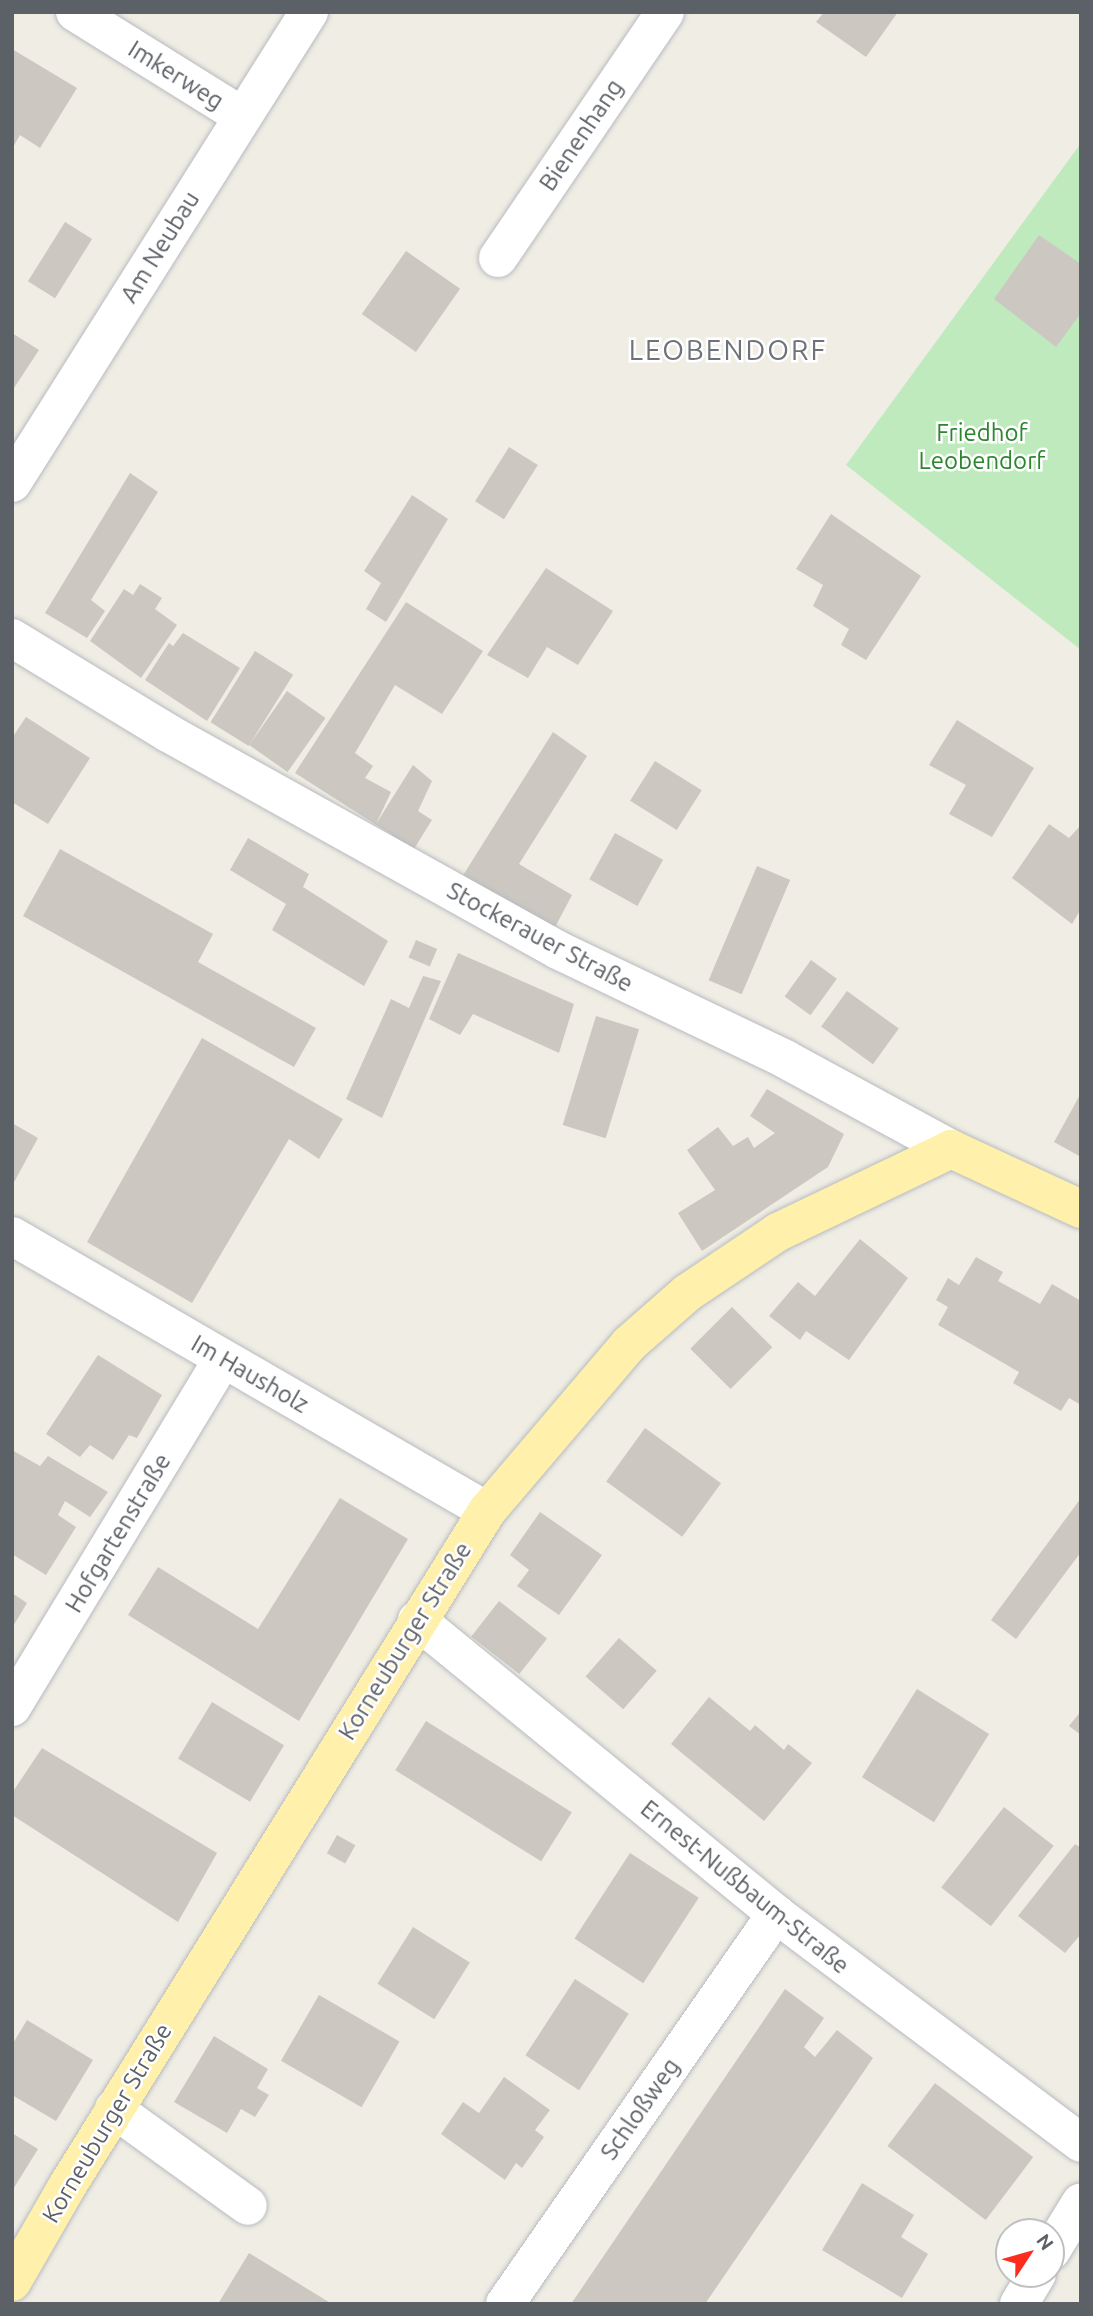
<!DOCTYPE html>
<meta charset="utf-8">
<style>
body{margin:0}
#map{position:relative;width:1093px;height:2316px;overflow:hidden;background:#f0ede4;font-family:Ubuntu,sans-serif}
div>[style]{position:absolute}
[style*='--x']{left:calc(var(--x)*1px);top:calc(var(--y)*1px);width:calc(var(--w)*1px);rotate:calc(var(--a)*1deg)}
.green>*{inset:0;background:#bfeabe}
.building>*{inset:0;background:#ccc8c1;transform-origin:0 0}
.roads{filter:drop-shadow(0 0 2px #b7bbc0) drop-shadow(0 0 2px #b7bbc0)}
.minor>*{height:38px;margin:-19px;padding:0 19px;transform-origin:19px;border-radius:19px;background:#fff}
.major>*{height:38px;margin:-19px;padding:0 19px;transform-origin:19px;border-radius:19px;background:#fff0ab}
span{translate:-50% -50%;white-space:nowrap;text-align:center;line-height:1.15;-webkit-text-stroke:5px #fff;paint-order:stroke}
.street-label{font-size:24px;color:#5c6167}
.park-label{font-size:24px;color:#2b862e}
.quarter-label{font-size:28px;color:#6d7379;letter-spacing:2px}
.frame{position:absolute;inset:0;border:14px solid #5c6167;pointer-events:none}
.north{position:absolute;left:995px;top:2218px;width:70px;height:70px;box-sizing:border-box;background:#fff;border:2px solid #bec0c2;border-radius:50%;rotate:54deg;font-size:19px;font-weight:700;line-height:28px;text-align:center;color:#5c6167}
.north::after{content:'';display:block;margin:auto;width:24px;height:32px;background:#fc2c1f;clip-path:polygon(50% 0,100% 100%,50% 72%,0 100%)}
</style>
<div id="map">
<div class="green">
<i style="clip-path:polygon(1081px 143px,1081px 650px,846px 465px)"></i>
</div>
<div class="building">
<i style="clip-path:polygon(824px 12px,898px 12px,866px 57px,816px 22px)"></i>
<i style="clip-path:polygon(12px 49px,77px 88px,40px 148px,20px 135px,12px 149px)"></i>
<i style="left:65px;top:222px;width:32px;height:70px;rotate:32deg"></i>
<i style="clip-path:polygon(1039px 235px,1081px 264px,1081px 313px,1056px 347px,994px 299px)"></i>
<i style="left:406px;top:251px;width:66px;height:77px;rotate:35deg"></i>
<i style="clip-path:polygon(12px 333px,39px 350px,12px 391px)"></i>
<i style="left:509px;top:447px;width:34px;height:64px;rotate:32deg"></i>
<i style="clip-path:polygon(130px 473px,158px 492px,91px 600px,105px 611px,87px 638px,45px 613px)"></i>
<i style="clip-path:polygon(412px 495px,448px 519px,386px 622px,366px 609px,381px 583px,364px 571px)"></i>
<i style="clip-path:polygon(831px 514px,921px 576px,866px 660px,841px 645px,849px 629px,813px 606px,823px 585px,796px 569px)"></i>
<i style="clip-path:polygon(546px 568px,613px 611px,578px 665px,547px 647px,528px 678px,487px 655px)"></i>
<i style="clip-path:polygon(140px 584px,162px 598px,155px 609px,177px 625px,141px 678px,90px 641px,124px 589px,133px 595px)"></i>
<i style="clip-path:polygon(406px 602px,483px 651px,442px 714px,395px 685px,355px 753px,373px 766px,365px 778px,391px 792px,376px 824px,413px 765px,432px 781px,418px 811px,432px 820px,414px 849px,295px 773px)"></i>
<i style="clip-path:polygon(183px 633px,240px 668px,207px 721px,145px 680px,169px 643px,173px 646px)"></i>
<i style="left:255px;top:651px;width:45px;height:84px;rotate:32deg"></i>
<i style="left:287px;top:691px;width:47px;height:66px;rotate:35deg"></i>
<i style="clip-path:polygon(26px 717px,90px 758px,48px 824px,12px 802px,12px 738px)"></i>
<i style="clip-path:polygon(957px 720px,1034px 768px,992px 837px,949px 814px,966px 785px,929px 765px)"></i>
<i style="clip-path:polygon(553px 732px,587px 756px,519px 864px,572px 895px,552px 933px,462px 877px)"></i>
<i style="left:655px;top:761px;width:55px;height:47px;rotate:32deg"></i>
<i style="clip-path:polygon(1049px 824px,1069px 838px,1081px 825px,1081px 909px,1072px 924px,1012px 878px)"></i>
<i style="left:615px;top:833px;width:55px;height:53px;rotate:29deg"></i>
<i style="clip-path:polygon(248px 838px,309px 874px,303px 887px,388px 941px,364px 986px,272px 930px,286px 904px,230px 870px)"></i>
<i style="clip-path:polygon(60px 849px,213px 934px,198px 962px,316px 1028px,294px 1067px,23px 916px)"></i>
<i style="left:757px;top:866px;width:36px;height:124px;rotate:23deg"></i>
<i style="left:416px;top:940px;width:23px;height:19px;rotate:23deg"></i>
<i style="clip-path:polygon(458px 953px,574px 1004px,559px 1053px,473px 1014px,460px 1035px,429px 1019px)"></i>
<i style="left:811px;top:960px;width:32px;height:45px;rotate:36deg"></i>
<i style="clip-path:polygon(423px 976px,441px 981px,382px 1118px,346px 1099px,391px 999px,409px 1008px)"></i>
<i style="left:847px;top:991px;width:64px;height:44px;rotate:36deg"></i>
<i style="left:596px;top:1016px;width:45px;height:114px;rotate:17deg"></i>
<i style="clip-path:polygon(202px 1038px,343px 1119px,319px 1159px,289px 1139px,192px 1303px,87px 1242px)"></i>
<i style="clip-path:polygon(767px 1089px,844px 1134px,828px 1167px,702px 1251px,678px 1213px,715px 1190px,687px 1150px,718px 1127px,733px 1146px,748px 1137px,754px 1148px,775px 1133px,750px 1116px)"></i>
<i style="clip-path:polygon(1081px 1093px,1081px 1157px,1054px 1142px)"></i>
<i style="clip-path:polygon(12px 1123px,38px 1138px,12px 1186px)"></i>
<i style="clip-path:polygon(860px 1239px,908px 1278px,849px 1360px,806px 1331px,800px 1340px,769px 1316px,798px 1282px,815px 1296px)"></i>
<i style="clip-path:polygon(976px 1257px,1003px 1272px,998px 1281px,1040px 1304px,1052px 1284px,1081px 1301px,1081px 1405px,1069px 1398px,1061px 1411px,1013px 1383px,1019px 1372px,938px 1325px,948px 1307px,936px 1300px,948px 1278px,959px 1285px)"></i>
<i style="left:732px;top:1307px;width:57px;height:59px;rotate:45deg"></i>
<i style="clip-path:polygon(98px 1355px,162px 1395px,137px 1438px,129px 1435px,113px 1460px,90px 1445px,80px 1457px,46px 1434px)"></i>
<i style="left:645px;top:1428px;width:94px;height:66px;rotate:36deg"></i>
<i style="clip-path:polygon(12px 1450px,40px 1466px,48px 1456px,108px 1492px,90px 1517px,65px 1501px,58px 1515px,76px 1527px,46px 1575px,12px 1554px)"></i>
<i style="clip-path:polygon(340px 1498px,408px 1539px,299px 1721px,128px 1615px,158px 1567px,258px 1629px)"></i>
<i style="clip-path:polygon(1081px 1498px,1081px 1552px,1016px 1639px,991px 1620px)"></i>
<i style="clip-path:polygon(540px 1512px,602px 1555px,559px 1615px,517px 1586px,529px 1570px,510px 1555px)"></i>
<i style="clip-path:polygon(12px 1593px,27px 1603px,12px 1628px)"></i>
<i style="left:499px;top:1601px;width:61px;height:45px;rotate:38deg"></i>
<i style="left:619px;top:1638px;width:50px;height:51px;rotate:41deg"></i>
<i style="left:917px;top:1689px;width:85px;height:104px;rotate:32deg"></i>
<i style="clip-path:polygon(709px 1697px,750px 1731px,755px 1725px,784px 1750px,788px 1744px,812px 1763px,764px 1821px,671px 1744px)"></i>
<i style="left:212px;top:1702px;width:84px;height:66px;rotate:31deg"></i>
<i style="clip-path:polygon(1081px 1711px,1081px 1735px,1069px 1726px)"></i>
<i style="left:426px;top:1721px;width:172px;height:58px;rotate:32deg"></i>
<i style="clip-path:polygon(42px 1748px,217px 1853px,178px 1922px,12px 1815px,12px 1793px)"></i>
<i style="left:1004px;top:1807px;width:63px;height:102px;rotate:38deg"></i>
<i style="left:337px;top:1835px;width:21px;height:21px;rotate:29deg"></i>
<i style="clip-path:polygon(1075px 1844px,1081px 1848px,1081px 1934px,1065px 1953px,1018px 1916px)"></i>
<i style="left:630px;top:1853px;width:82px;height:102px;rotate:33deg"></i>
<i style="left:413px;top:1927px;width:67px;height:67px;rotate:32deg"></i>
<i style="left:575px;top:1979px;width:64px;height:91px;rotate:33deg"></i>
<i style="clip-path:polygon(785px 1989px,824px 2018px,804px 2047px,815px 2057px,837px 2030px,873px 2058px,705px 2304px,571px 2304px)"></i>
<i style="left:319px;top:1995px;width:93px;height:76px;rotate:30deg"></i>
<i style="clip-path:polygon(27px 2020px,93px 2060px,56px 2121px,12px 2095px,12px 2045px)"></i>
<i style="clip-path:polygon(214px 2036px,268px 2069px,257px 2088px,269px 2095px,255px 2117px,241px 2109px,227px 2133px,174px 2102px)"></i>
<i style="clip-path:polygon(504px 2077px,550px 2110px,535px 2130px,544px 2137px,522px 2168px,516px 2163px,505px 2180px,441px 2134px,463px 2102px,479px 2113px)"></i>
<i style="left:935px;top:2083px;width:123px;height:79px;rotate:37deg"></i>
<i style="clip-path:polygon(12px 2133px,38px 2149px,12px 2191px)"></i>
<i style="clip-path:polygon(862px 2183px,914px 2215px,901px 2237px,928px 2254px,902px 2298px,822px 2250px)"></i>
<i style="clip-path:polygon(249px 2253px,332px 2304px,218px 2304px)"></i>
</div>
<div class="roads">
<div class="minor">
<i style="--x:75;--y:12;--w:197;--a:31.9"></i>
<i style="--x:498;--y:258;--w:297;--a:-55.8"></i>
<i style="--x:12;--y:483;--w:557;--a:-57.77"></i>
<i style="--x:12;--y:638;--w:183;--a:31.3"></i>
<i style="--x:168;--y:733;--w:446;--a:29.1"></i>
<i style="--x:558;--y:950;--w:252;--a:25.6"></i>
<i style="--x:785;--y:1059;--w:189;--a:28.5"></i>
<i style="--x:12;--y:1236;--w:549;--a:30.07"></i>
<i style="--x:417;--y:1620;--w:464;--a:39.3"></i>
<i style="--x:776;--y:1914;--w:381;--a:36.9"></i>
<i style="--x:12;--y:1707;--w:407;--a:-58.8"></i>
<i style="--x:114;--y:2109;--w:165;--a:35.9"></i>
<i style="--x:1051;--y:2251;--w:57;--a:-58.5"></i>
<i style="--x:505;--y:2304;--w:475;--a:-55.2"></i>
<i style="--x:1019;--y:2304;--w:35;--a:-59"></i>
</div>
<div class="major">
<i style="--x:12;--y:2282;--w:108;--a:-60.1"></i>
<i style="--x:66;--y:2188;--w:797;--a:-58.12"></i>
<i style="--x:487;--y:1511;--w:219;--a:-49.6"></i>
<i style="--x:629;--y:1344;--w:77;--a:-41.3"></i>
<i style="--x:687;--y:1293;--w:110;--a:-33.8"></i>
<i style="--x:778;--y:1232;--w:192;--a:-25.6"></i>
<i style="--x:951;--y:1149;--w:143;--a:24.8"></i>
</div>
</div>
<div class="street-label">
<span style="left:176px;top:75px;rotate:32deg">Imkerweg</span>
<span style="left:581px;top:135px;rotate:-56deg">Bienenhang</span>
<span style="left:160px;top:247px;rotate:-58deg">Am Neubau</span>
<span style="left:540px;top:937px;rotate:28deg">Stockerauer Straße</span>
<span style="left:250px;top:1374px;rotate:30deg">Im Hausholz</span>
<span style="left:118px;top:1533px;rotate:-59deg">Hofgartenstraße</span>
<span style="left:405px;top:1641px;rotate:-58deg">Korneuburger Straße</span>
<span style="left:745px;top:1887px;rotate:39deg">Ernest-Nußbaum-Straße</span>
<span style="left:640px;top:2109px;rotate:-55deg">Schloßweg</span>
<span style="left:107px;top:2123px;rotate:-59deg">Korneuburger Straße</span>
</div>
<div class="park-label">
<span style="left:982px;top:447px">Friedhof<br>Leobendorf</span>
</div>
<div class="quarter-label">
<span style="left:728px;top:350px">LEOBENDORF</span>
</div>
<div class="frame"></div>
<div class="north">N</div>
</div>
